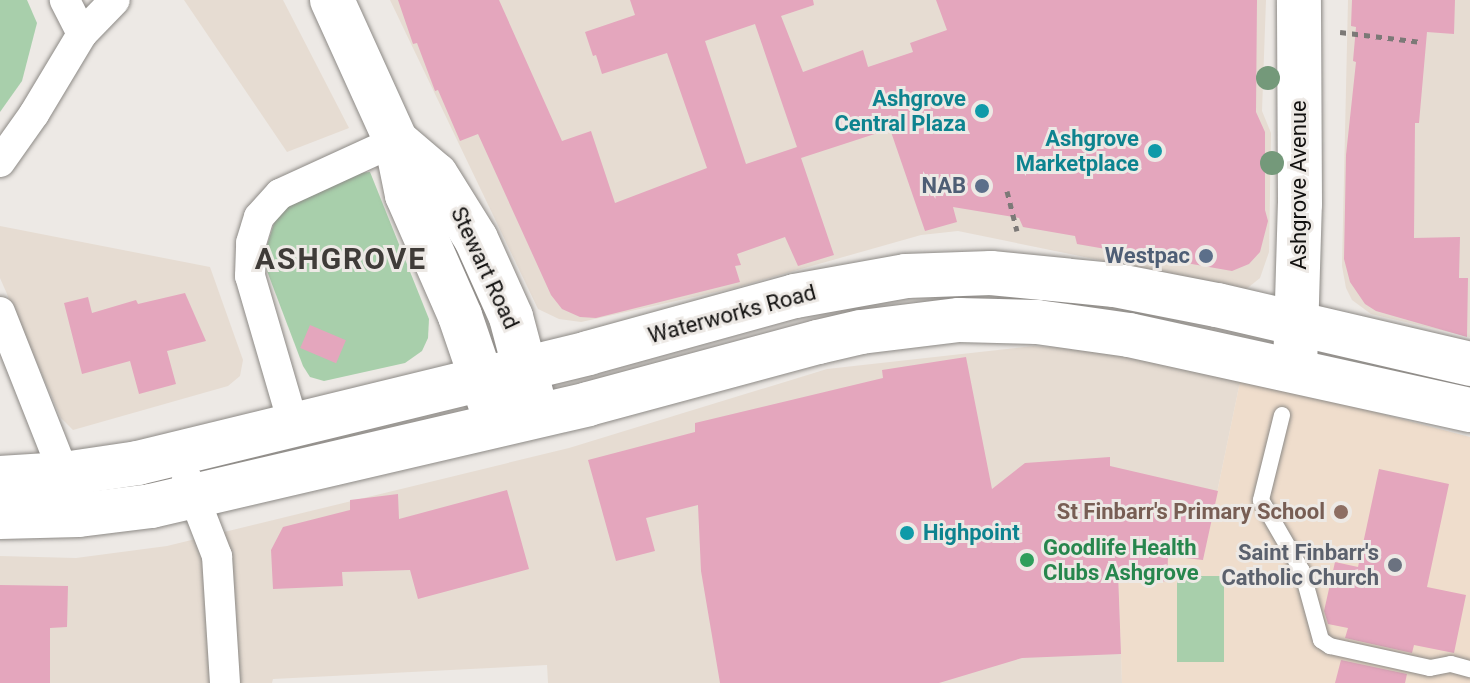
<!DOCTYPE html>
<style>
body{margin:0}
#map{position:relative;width:1470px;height:683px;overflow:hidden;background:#ede9e5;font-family:Roboto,sans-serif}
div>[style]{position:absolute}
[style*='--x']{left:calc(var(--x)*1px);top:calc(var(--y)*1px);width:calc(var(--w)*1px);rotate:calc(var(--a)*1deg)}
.built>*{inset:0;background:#e6dcd2}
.education>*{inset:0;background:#efddcc}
.green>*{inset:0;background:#a8cfab;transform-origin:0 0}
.building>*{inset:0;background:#e4a6bd;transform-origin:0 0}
.path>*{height:5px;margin-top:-2.5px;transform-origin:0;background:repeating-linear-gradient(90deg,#7c7977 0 6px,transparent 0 12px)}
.roads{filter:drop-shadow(0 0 2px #8d8a86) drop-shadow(0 0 2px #8d8a86)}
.service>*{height:16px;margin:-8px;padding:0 8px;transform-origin:8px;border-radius:8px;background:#fff}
.minor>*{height:30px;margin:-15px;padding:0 15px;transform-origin:15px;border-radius:15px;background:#fff}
.secondary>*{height:44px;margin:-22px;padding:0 22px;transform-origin:22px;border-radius:22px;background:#fff}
.primary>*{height:44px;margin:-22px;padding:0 22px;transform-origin:22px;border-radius:22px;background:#fff}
.trees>*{width:24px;height:24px;margin:-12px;border-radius:50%;background:#74997a}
.dots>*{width:22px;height:22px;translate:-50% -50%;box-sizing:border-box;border:4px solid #ede9e5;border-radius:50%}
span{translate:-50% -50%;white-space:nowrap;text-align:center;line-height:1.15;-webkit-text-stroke:6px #ede9e5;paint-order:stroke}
.culture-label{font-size:22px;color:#0d838f;font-weight:700}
.right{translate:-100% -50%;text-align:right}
.left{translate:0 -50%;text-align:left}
.street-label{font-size:22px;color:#11100f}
.service-label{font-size:22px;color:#4e5e75;font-weight:700}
.education-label{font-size:22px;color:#785e54;font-weight:700}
.leisure-label{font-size:22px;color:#27864d;font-weight:700}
.worship-label{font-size:22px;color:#5b616d;font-weight:700}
.district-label{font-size:30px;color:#3f3b38;font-weight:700;letter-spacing:2px}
</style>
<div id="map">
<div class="built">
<i style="clip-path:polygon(184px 0,283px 0,349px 128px,287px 152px)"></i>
<i style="clip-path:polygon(390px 0,1266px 0,1262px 111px,1271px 133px,1269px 252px,1260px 278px,1245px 290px,958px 231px,921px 235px,734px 288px,581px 322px,559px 319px,538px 309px)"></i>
<i style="clip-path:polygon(1348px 0,1470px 0,1470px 337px,1371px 314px,1352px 300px,1346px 288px,1342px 266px)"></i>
<i style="clip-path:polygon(0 226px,210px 267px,243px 360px,240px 376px,228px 386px,73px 430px,61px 418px,0 278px)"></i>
<i style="clip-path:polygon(1033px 346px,1115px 351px,1241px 377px,1203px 560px,1167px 583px,1118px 572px,1122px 683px,548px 683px,547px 665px,273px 679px,272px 683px,0 683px,0 556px,76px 558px,167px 546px,569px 448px,827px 369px)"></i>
</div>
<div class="education">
<i style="clip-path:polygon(1241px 377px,1470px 437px,1470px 683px,1122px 683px,1118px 572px,1166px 582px,1168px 556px,1203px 560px)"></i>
</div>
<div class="green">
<i style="clip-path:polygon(0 0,27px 0,37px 23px,22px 81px,0 112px)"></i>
<i style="clip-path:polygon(370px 172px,429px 319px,428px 338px,422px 351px,405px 363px,324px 381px,310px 377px,303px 366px,267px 271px,265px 252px,276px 217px,287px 206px,357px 173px)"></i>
<i style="left:1177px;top:576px;width:47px;height:86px"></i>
</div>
<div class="building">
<i style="clip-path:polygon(evenodd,398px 0,499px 0,562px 141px,591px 131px,615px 203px,707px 168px,667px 53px,602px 74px,596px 55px,593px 56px,585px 32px,635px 15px,630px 0,813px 0,814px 5px,781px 16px,803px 72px,863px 50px,868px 67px,913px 52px,910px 43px,947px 30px,936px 0,1257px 0,1256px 112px,1265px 132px,1265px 210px,1268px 221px,1260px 252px,1249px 264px,1232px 271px,1077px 244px,1075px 236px,1023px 227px,1019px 218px,953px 207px,957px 222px,925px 231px,890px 129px,801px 158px,800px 155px,834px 255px,798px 266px,785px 237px,737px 254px,741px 265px,735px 266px,740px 282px,596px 318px,580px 317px,562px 309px,551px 295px,478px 134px,460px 141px,438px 90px,435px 91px,417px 43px,413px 44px,398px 0,755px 24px,797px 147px,746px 164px,705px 41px,755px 24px)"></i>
<i style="clip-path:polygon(1352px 0,1455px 0,1454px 34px,1427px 32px,1419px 123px,1415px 123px,1414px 238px,1460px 237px,1459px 278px,1468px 278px,1467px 337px,1376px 311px,1365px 304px,1350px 282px,1344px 259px,1346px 155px,1356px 62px,1353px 61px,1356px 27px,1351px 26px)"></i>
<i style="clip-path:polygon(185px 293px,206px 341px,167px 351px,176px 384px,139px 394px,130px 361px,82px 374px,64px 303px,88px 297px,92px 313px,136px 300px,138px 304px)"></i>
<i style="left:310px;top:325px;width:39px;height:25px;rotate:23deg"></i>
<i style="clip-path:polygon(966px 357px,992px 489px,1025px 463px,1110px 457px,1110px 466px,1218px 491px,1203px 560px,1168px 556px,1167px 582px,1118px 572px,1121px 654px,1022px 658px,939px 683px,720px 683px,701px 571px,698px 505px,646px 518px,655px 551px,616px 561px,588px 460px,695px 432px,695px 423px,883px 378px,882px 370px)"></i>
<i style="clip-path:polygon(1379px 469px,1449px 484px,1427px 587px,1466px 595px,1454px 653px,1414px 645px,1412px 653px,1345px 638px,1348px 628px,1328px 624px,1324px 611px,1335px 562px,1358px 567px)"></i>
<i style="clip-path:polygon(507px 490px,529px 569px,418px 599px,410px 570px,342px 572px,343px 586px,273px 589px,271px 550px,283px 527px,350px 510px,350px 500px,398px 494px,399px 519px)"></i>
<i style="clip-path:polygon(0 585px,68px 586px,67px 627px,50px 628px,50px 683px,0 683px)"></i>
<i style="clip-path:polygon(1341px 660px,1407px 674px,1405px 683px,1335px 683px)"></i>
</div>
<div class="path">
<i style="--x:1340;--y:32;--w:82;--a:7"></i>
<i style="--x:1007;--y:191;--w:41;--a:76"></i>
</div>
<div class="roads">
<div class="service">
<i style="--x:1282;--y:415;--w:88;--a:103.9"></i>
<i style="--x:1261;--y:500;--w:82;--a:60"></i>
<i style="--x:1302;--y:571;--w:72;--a:74.6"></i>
<i style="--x:1321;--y:640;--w:11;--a:34"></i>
<i style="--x:1330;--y:646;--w:102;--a:12.4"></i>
<i style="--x:1430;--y:668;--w:21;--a:-11"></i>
<i style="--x:1451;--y:664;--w:20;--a:15"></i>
</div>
<div class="minor">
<i style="--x:82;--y:34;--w:47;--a:-45.9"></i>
<i style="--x:0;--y:162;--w:59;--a:-54.7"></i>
<i style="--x:34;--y:114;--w:93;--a:-59"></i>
<i style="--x:82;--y:34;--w:38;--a:-117"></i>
<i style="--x:0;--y:312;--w:174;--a:68.4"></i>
<i style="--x:293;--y:423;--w:153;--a:-106.3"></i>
<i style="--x:250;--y:276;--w:33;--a:-88"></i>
<i style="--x:251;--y:243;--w:27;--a:-73"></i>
<i style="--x:259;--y:217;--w:31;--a:-48"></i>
<i style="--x:280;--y:194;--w:128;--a:-24.6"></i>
<i style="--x:187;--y:479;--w:83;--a:68.7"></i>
<i style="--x:217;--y:556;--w:127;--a:86.4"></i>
</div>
<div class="secondary">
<i style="--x:332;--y:0;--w:155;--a:65.6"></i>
<i style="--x:396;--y:141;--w:55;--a:78.5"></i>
<i style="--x:407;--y:195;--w:132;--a:66.3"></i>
<i style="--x:460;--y:316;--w:114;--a:71.1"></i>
<i style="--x:396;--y:141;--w:52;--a:40.4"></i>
<i style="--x:436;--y:175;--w:75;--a:58"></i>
<i style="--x:476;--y:239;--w:85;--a:65.8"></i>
<i style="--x:511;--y:317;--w:101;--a:75.1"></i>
<i style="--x:1295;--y:369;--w:165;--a:-88.3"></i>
<i style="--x:1300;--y:204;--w:204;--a:-90.3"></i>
</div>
<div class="primary">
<i style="--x:0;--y:478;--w:64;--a:-3.6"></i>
<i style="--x:64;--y:474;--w:75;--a:-8.5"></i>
<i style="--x:138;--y:463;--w:463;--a:-13.7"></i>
<i style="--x:588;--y:353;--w:215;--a:-15.4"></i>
<i style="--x:795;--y:296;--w:113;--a:-10.2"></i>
<i style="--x:906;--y:276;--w:85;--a:-2"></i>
<i style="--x:991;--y:273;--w:124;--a:5.6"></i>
<i style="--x:1114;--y:285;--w:105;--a:11"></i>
<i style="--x:1217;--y:305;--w:260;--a:13.1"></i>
<i style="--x:0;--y:517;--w:79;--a:-1.5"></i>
<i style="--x:79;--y:515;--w:73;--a:-7.1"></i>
<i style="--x:151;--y:506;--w:449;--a:-13.1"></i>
<i style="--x:588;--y:404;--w:238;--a:-15.1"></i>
<i style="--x:818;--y:342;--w:44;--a:-13.1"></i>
<i style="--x:861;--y:332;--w:99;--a:-7"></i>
<i style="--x:959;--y:320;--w:78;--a:1.5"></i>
<i style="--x:1037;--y:322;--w:93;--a:8"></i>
<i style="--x:1129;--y:335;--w:349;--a:12.4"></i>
</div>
</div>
<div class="trees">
<i style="left:1268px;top:78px"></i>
<i style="left:1272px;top:163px"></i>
</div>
<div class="dots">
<i style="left:982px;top:111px;background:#0f9aa8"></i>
<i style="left:1155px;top:151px;background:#0f9aa8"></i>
<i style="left:982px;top:186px;background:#5c6f8a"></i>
<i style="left:1206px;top:256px;background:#5c6f8a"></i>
<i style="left:1341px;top:512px;background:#8d6e63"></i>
<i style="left:907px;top:533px;background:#0f9aa8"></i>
<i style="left:1027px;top:560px;background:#2e9e5b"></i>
<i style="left:1395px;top:565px;background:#6b7280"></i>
</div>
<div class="culture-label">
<span class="right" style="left:966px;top:111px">Ashgrove<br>Central Plaza</span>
<span class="right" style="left:1139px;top:151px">Ashgrove<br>Marketplace</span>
<span class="left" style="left:923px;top:533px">Highpoint</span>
</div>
<div class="street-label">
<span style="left:1299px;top:185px;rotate:-90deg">Ashgrove Avenue</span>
<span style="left:485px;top:268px;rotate:65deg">Stewart Road</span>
<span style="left:732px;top:314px;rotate:-15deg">Waterworks Road</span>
</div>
<div class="service-label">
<span class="right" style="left:966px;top:186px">NAB</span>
<span class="right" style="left:1190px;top:256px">Westpac</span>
</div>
<div class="education-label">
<span class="right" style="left:1325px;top:512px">St Finbarr's Primary School</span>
</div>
<div class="leisure-label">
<span class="left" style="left:1043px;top:560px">Goodlife Health<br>Clubs Ashgrove</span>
</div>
<div class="worship-label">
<span class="right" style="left:1379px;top:565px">Saint Finbarr's<br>Catholic Church</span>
</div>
<div class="district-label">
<span style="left:341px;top:259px">ASHGROVE</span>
</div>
</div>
